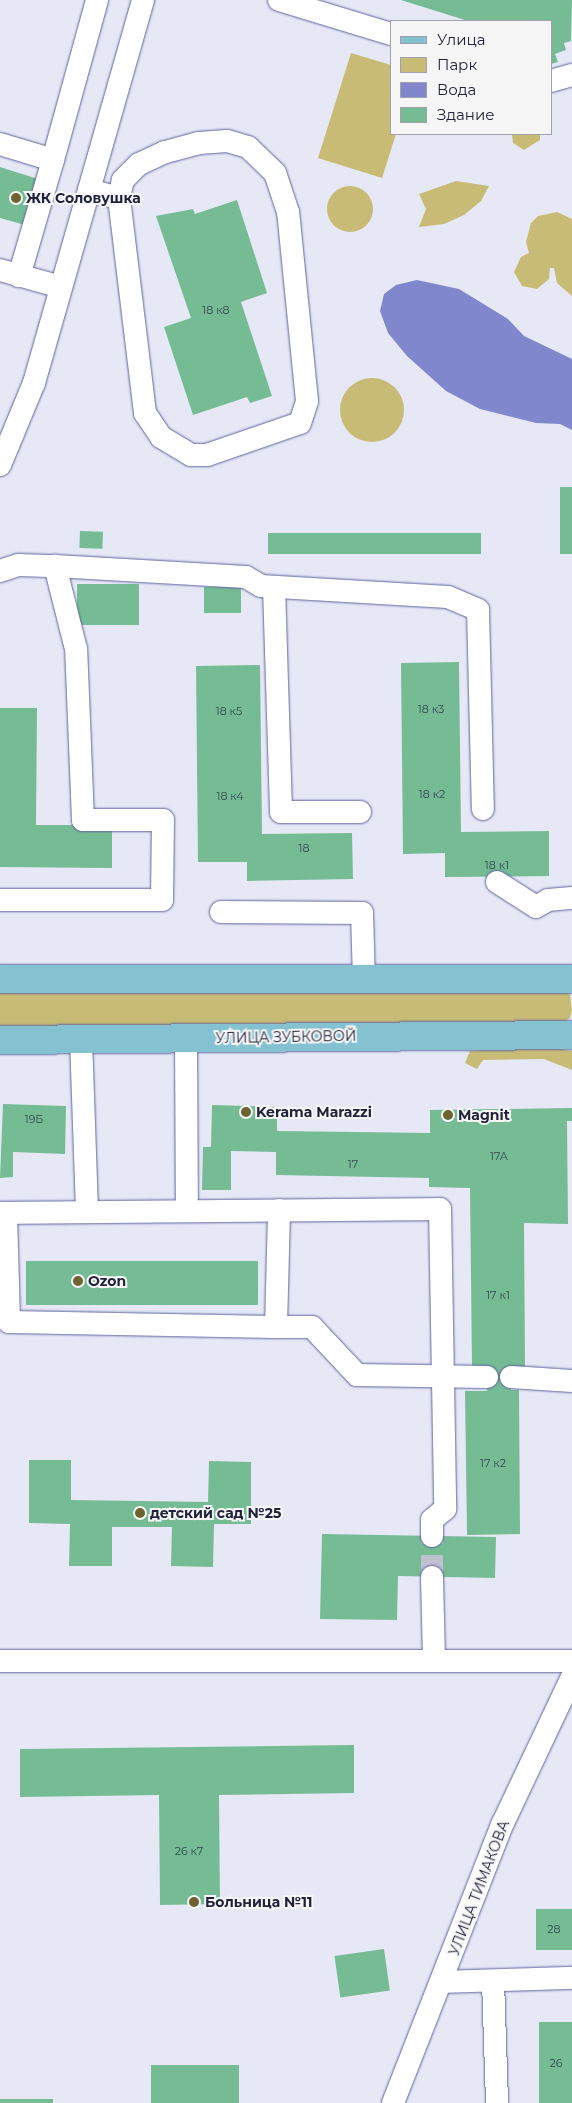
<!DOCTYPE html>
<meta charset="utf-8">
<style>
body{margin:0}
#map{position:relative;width:572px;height:2103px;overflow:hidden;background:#e6e8f6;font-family:Montserrat,sans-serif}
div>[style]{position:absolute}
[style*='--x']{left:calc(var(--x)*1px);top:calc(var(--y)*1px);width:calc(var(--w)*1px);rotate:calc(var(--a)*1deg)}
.green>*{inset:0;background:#c8bb75}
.round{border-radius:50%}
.water>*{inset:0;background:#8087cc}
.building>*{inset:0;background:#75bc95;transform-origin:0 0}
.minor-tunnel>*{height:22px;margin-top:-11px;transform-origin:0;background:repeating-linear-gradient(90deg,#bfc1d1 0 22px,transparent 0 33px)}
.roads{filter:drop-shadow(0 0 1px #5f639e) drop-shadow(0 0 1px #5f639e)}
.minor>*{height:22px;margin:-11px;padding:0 11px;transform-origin:11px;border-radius:11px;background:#fff}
.major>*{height:28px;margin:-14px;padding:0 14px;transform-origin:14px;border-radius:14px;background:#85c2d1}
.dots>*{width:14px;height:14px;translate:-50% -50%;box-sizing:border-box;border:2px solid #f6f6f6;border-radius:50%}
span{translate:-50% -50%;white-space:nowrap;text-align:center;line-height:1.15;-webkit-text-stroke:4px #f6f6f6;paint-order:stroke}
.number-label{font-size:11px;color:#364952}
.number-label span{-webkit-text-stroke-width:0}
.poi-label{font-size:14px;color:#21233c;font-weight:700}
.left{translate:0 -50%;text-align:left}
.street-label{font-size:14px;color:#21233c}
.legend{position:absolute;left:390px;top:20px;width:162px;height:115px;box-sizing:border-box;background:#f6f6f6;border:1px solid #a1a2ac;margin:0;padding:6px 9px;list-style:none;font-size:15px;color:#21233c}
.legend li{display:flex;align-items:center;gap:10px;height:25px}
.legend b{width:25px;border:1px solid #a1a2ac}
</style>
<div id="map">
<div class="green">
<i style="clip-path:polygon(351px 53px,391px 65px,391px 134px,396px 134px,382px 178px,318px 158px)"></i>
<i style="clip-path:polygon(512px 134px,540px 134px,540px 140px,524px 150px,513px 143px)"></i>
<i style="clip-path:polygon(456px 181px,489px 186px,481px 201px,464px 215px,444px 224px,419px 227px,426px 209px,419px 194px)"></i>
<i class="round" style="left:327px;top:186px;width:46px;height:46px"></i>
<i style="clip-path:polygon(557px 212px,572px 219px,572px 296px,557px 283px,554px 268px,550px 268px,549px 279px,537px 289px,522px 286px,514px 272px,521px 257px,529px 253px,526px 242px,531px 223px,538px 216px)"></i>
<i class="round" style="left:340px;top:378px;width:64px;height:64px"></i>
<i style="clip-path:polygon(0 988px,563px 988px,570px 995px,572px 1010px,570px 1018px,561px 1023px,0 1028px)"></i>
<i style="clip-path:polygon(544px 1046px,572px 1051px,572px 1070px,544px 1059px,483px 1060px,477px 1069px,465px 1063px,470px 1051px)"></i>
</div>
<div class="water">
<i style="clip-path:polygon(417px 280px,459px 289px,508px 319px,524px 336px,572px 359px,572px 430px,560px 424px,536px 423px,480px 409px,446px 391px,407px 356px,388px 333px,380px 311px,384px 294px,396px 285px)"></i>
</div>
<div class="building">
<i style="clip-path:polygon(401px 0,572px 0,571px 41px,564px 43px,566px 50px,555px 54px,558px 62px,551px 64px,551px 21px,468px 21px)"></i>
<i style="clip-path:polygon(0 167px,38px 179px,25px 225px,0 218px)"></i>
<i style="clip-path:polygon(237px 200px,267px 293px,241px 302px,272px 396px,250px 403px,247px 397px,193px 415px,164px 327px,191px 318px,156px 216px,193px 209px,195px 214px)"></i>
<i style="left:560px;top:487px;width:12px;height:67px"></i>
<i style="left:80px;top:531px;width:23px;height:17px;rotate:2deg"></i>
<i style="left:268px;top:533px;width:213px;height:21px"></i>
<i style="left:77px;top:584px;width:62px;height:41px"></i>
<i style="left:204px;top:587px;width:37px;height:26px"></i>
<i style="clip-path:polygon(459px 662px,461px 832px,549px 831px,549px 876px,445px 877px,445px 853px,403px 854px,401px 663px)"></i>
<i style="clip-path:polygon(260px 665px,262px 834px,352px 833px,353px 879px,247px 881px,247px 862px,198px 862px,196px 666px)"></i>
<i style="clip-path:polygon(0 708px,37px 708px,36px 825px,112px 825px,112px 868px,0 867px)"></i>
<i style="clip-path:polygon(3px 1104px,66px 1106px,65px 1154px,13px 1152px,13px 1177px,0 1178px)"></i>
<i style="clip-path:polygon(212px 1105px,277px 1107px,277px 1139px,277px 1131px,430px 1133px,430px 1110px,572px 1108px,572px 1121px,567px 1121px,568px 1224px,524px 1223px,525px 1367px,511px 1367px,511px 1390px,519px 1390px,520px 1534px,467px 1535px,465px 1391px,487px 1391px,487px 1366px,472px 1366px,470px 1188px,429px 1187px,429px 1178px,276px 1175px,276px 1152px,231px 1151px,231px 1190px,202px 1190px,203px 1147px,211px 1147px)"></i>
<i style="left:26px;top:1261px;width:232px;height:44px"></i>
<i style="clip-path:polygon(29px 1460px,71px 1460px,71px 1500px,208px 1502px,209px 1461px,251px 1462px,251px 1524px,214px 1524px,213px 1567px,171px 1566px,172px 1527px,112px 1527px,112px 1566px,69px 1566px,70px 1524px,29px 1523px)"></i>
<i style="clip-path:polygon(322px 1534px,496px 1537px,495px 1578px,398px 1576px,397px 1620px,320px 1619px)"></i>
<i style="clip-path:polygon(354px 1745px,354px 1793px,219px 1795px,220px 1904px,160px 1905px,159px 1795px,20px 1797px,20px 1749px)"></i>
<i style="left:536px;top:1909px;width:36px;height:41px"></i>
<i style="left:384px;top:1949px;width:42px;height:50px;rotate:82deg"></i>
<i style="left:539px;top:2022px;width:33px;height:81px"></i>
<i style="left:239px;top:2065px;width:38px;height:88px;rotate:90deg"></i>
<i style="left:0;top:2099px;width:53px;height:4px"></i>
</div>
<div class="minor-tunnel">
<i style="--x:432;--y:1577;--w:41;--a:-90"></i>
</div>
<div class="roads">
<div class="minor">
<i style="--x:279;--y:0;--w:117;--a:16.9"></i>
<i style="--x:551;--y:81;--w:22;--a:-16"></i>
<i style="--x:0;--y:144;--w:55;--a:16.8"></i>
<i style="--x:53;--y:160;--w:121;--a:106.3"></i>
<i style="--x:53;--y:160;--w:166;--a:-74.6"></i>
<i style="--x:89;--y:190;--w:31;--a:15"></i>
<i style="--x:119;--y:198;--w:217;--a:83.1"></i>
<i style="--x:145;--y:413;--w:29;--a:56"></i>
<i style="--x:161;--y:437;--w:35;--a:31"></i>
<i style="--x:191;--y:455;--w:16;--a:0"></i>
<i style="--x:207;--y:455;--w:98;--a:-19"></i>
<i style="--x:300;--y:423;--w:23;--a:-72"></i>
<i style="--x:307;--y:401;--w:190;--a:-95.7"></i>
<i style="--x:288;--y:212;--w:41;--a:-108.4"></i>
<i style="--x:275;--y:173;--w:37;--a:-136"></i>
<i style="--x:248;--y:147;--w:22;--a:-164"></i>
<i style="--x:227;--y:141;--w:28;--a:176"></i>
<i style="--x:199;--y:143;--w:35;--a:165"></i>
<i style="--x:165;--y:152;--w:29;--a:155"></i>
<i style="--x:139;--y:164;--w:23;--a:135"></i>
<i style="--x:123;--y:180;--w:18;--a:103"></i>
<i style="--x:0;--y:270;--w:63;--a:15.6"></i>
<i style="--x:0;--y:465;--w:89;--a:-67.5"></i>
<i style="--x:34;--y:383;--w:398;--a:-74.1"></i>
<i style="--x:0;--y:571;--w:20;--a:-18"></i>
<i style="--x:19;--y:565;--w:36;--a:2"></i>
<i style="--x:55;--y:566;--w:191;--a:3.3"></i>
<i style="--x:246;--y:577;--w:17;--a:31"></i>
<i style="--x:261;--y:586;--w:187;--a:3.4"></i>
<i style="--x:448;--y:597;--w:33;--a:23"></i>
<i style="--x:478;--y:610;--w:199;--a:88.6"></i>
<i style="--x:274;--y:587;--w:225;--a:88.2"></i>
<i style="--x:281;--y:812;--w:79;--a:0"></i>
<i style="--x:497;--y:882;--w:46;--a:32.7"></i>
<i style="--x:536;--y:907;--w:14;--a:-30"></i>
<i style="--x:548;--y:900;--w:24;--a:-5"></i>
<i style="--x:0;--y:900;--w:162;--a:0"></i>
<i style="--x:162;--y:900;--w:80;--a:-89.3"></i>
<i style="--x:163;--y:820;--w:80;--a:180"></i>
<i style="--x:83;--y:820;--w:171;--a:-92.3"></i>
<i style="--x:76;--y:649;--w:86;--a:-104.2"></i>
<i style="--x:221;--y:912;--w:141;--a:0.4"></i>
<i style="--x:362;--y:913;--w:66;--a:88.3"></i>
<i style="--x:186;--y:1038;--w:173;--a:89.7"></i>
<i style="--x:81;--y:1039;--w:173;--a:88"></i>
<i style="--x:0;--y:1213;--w:440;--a:-0.5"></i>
<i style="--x:440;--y:1209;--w:300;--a:89"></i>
<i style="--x:445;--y:1509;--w:17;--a:140"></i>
<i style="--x:432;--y:1520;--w:16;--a:90"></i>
<i style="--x:6;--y:1213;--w:109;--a:88.4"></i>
<i style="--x:9;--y:1322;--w:267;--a:1.1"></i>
<i style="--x:276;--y:1327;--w:117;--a:-88.5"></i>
<i style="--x:276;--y:1327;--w:36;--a:0"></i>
<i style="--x:312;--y:1327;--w:66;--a:46.8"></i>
<i style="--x:357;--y:1375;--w:130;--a:0.9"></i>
<i style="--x:511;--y:1377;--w:61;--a:3.8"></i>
<i style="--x:432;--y:1577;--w:84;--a:88.6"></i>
<i style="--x:0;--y:1661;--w:572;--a:0"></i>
<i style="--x:493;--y:1981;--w:122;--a:88.1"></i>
<i style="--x:443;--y:1982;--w:129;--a:-1.8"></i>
<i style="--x:393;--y:2103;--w:301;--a:-68.6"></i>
<i style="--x:503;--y:1823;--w:161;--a:-64.7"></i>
</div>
<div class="major">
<i style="--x:0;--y:979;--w:572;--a:0"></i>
<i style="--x:0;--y:1040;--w:572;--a:-0.5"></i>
</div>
</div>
<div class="dots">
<i style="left:16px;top:198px;background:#6c6330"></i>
<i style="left:246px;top:1112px;background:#6c6330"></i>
<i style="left:448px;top:1115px;background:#6c6330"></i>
<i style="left:78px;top:1281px;background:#6c6330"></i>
<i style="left:140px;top:1513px;background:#6c6330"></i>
<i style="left:194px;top:1902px;background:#6c6330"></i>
</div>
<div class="number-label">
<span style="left:216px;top:310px">18 к8</span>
<span style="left:431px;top:709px">18 к3</span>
<span style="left:229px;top:711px">18 к5</span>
<span style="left:432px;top:794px">18 к2</span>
<span style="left:230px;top:796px">18 к4</span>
<span style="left:304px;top:848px">18</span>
<span style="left:497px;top:865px">18 к1</span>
<span style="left:34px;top:1119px">19Б</span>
<span style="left:499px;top:1156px">17А</span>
<span style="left:353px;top:1164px">17</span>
<span style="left:498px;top:1295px">17 к1</span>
<span style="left:493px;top:1463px">17 к2</span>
<span style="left:189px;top:1851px">26 к7</span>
<span style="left:554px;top:1929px">28</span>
<span style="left:556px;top:2063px">26</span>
</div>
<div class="poi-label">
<span class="left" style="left:26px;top:198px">ЖК Соловушка</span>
<span class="left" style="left:256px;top:1112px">Kerama Marazzi</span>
<span class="left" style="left:458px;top:1115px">Magnit</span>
<span class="left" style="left:88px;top:1281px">Ozon</span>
<span class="left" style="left:150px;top:1513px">детский сад №25</span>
<span class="left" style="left:205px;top:1902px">Больница №11</span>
</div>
<div class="street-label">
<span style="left:286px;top:1037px;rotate:-1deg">УЛИЦА ЗУБКОВОЙ</span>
<span style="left:479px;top:1888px;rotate:-69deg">УЛИЦА ТИМАКОВА</span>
</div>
<ul class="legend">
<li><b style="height:6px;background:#85c2d1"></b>Улица</li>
<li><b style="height:14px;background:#c8bb75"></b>Парк</li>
<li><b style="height:14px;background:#8087cc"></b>Вода</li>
<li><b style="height:14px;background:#75bc95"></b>Здание</li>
</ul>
</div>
